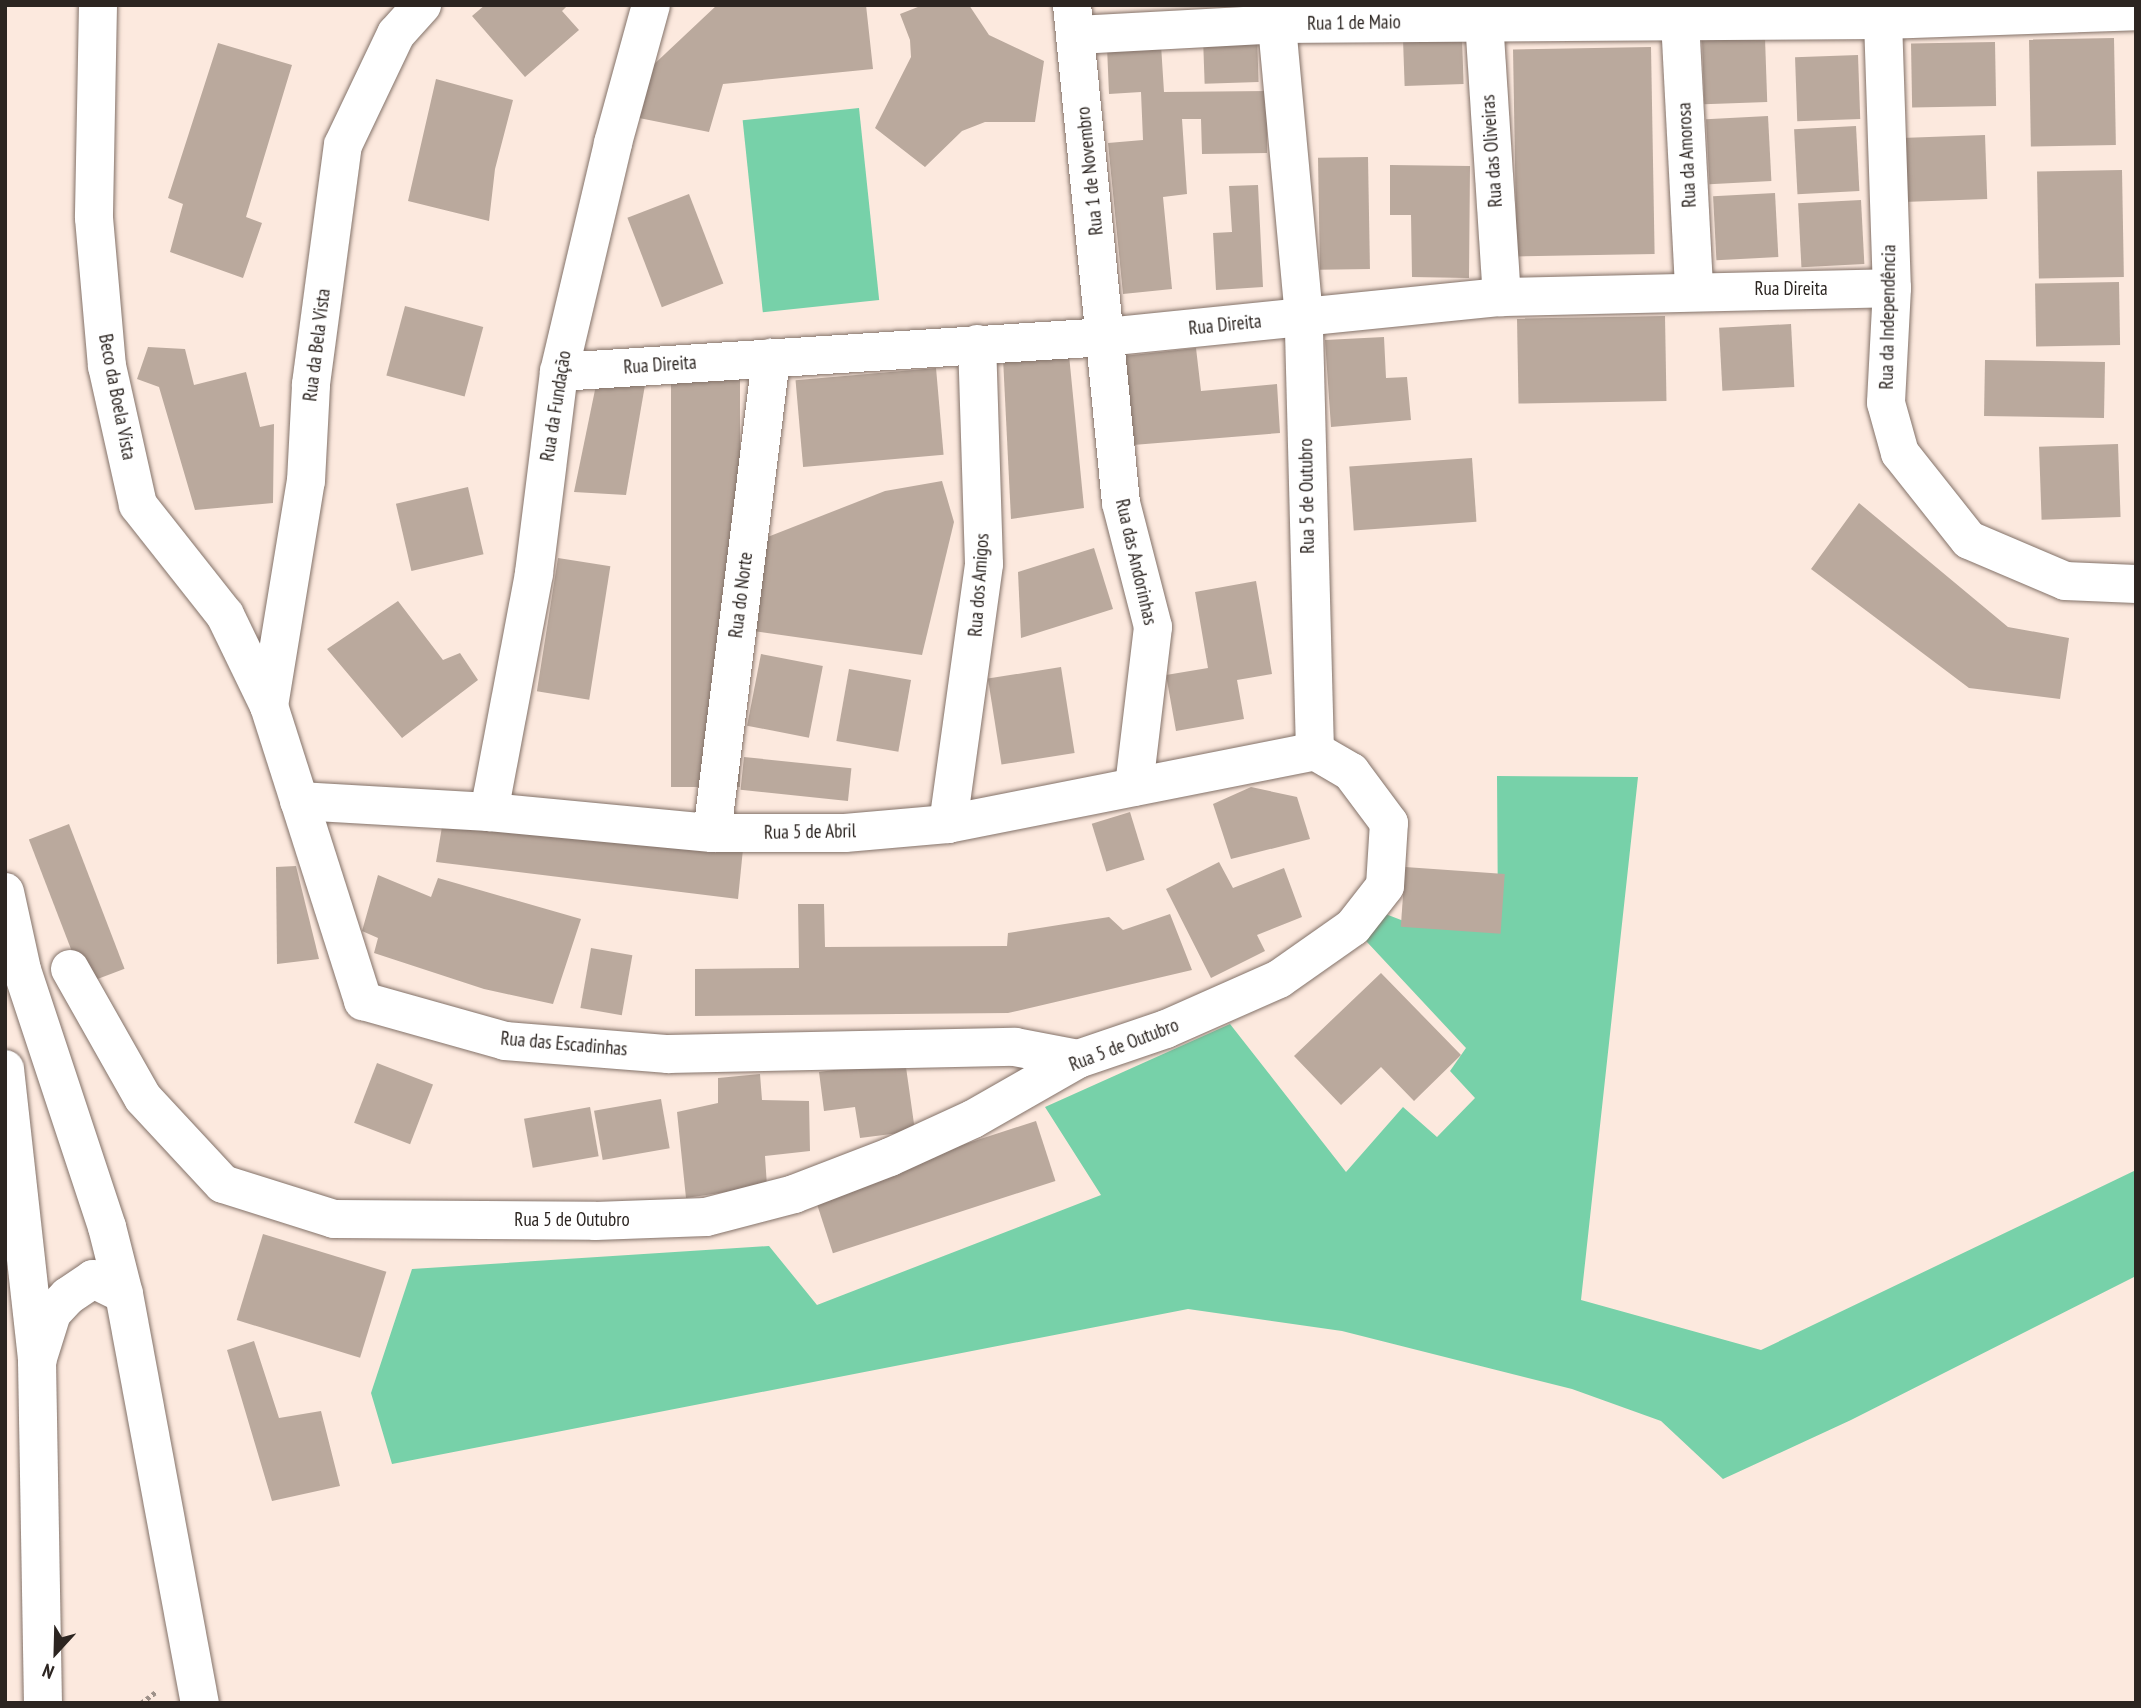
<!DOCTYPE html>
<meta charset="utf-8">
<style>
body{margin:0}
#map{position:relative;width:2141px;height:1708px;overflow:hidden;background:#fce9de;font-family:"PT Sans Narrow",sans-serif}
div>[style]{position:absolute}
[style*='--x']{left:calc(var(--x)*1px);top:calc(var(--y)*1px);width:calc(var(--w)*1px);rotate:calc(var(--a)*1deg)}
.green>*{inset:0;background:#77d1a9;transform-origin:0 0}
.building>*{inset:0;background:#baa99d;transform-origin:0 0}
.path>*{height:4.5px;margin-top:-2.25px;transform-origin:0;background:repeating-linear-gradient(90deg,#9e9189 0 3.5px,transparent 0 7px)}
.roads{filter:drop-shadow(0 0 2px #837269) drop-shadow(0 0 2px #837269)}
.minor>*{height:38px;margin:-19px;padding:0 19px;transform-origin:19px;border-radius:19px;background:#fff}
.major>*{height:38px;margin:-19px;padding:0 19px;transform-origin:19px;border-radius:19px;background:#fff}
span{translate:-50% -50%;white-space:nowrap;text-align:center;line-height:1.15;-webkit-text-stroke:5px #fff;paint-order:stroke}
.street-label{font-size:19px;color:#2c2521}
.frame{position:absolute;inset:0;border:7px solid #2c2521;pointer-events:none}
.north{position:absolute;left:21px;top:1617px;width:70px;height:70px;-webkit-text-stroke:5px #fff;paint-order:stroke;rotate:202deg;font-size:19px;font-weight:700;line-height:28px;text-align:center;color:#2c2521}
.north::after{content:'';display:block;margin:auto;width:24px;height:32px;background:#2c2521;clip-path:polygon(50% 0,100% 100%,50% 72%,0 100%)}
</style>
<div id="map">
<div class="green">
<i style="left:859px;top:108px;width:193px;height:117px;rotate:84deg"></i>
<i style="clip-path:polygon(1497px 776px,1638px 777px,1581px 1300px,1761px 1350px,2136px 1170px,2136px 1276px,1851px 1420px,1723px 1479px,1661px 1421px,1572px 1389px,1342px 1331px,1188px 1309px,392px 1464px,371px 1393px,412px 1269px,769px 1246px,817px 1305px,1101px 1195px,1045px 1107px,1230px 1024px,1346px 1172px,1403px 1107px,1437px 1137px,1475px 1098px,1450px 1071px,1466px 1048px,1353px 927px,1383px 913px,1414px 925px,1498px 927px)"></i>
</div>
<div class="building">
<i style="clip-path:polygon(485px 5px,568px 5px,562px 11px,579px 30px,525px 77px,472px 16px)"></i>
<i style="clip-path:polygon(717px 5px,866px 5px,873px 69px,723px 84px,709px 132px,634px 117px,649px 69px)"></i>
<i style="clip-path:polygon(923px 5px,969px 5px,989px 35px,1044px 61px,1035px 122px,985px 122px,962px 131px,925px 167px,875px 128px,911px 57px,910px 40px,900px 14px)"></i>
<i style="left:1257px;top:36px;width:46px;height:54px;rotate:88deg"></i>
<i style="left:1462px;top:38px;width:46px;height:59px;rotate:88deg"></i>
<i style="left:1765px;top:38px;width:64px;height:63px;rotate:88deg"></i>
<i style="left:2114px;top:38px;width:107px;height:85px;rotate:89deg"></i>
<i style="left:1995px;top:42px;width:64px;height:84px;rotate:89deg"></i>
<i style="clip-path:polygon(218px 43px,292px 65px,246px 217px,262px 223px,243px 278px,170px 252px,183px 204px,168px 198px)"></i>
<i style="clip-path:polygon(1161px 45px,1164px 92px,1267px 91px,1267px 153px,1202px 154px,1201px 119px,1182px 119px,1187px 194px,1163px 197px,1172px 289px,1123px 294px,1108px 143px,1143px 140px,1141px 92px,1109px 94px,1107px 47px)"></i>
<i style="left:1651px;top:47px;width:207px;height:138px;rotate:89deg"></i>
<i style="left:1858px;top:55px;width:64px;height:63px;rotate:88deg"></i>
<i style="clip-path:polygon(436px 79px,513px 100px,495px 169px,489px 221px,408px 201px)"></i>
<i style="left:1768px;top:116px;width:65px;height:62px;rotate:87deg"></i>
<i style="left:1856px;top:126px;width:65px;height:62px;rotate:87deg"></i>
<i style="left:1985px;top:135px;width:64px;height:84px;rotate:88deg"></i>
<i style="left:1368px;top:157px;width:112px;height:50px;rotate:89deg"></i>
<i style="clip-path:polygon(1390px 165px,1470px 166px,1469px 278px,1412px 277px,1411px 215px,1390px 215px)"></i>
<i style="left:2122px;top:170px;width:107px;height:85px;rotate:89deg"></i>
<i style="clip-path:polygon(1258px 185px,1263px 287px,1216px 290px,1213px 233px,1232px 232px,1229px 186px)"></i>
<i style="left:1775px;top:193px;width:64px;height:62px;rotate:87deg"></i>
<i style="left:689px;top:194px;width:96px;height:66px;rotate:69deg"></i>
<i style="left:1861px;top:200px;width:64px;height:63px;rotate:87deg"></i>
<i style="left:2119px;top:282px;width:63px;height:84px;rotate:89deg"></i>
<i style="left:405px;top:306px;width:81px;height:72px;rotate:15deg"></i>
<i style="left:1665px;top:316px;width:85px;height:148px;rotate:89deg"></i>
<i style="left:1791px;top:324px;width:63px;height:72px;rotate:87deg"></i>
<i style="clip-path:polygon(1384px 337px,1386px 378px,1407px 377px,1411px 420px,1331px 427px,1325px 340px)"></i>
<i style="clip-path:polygon(148px 347px,185px 349px,194px 385px,246px 372px,260px 427px,274px 424px,273px 503px,195px 510px,159px 387px,137px 379px)"></i>
<i style="clip-path:polygon(1196px 348px,1201px 391px,1277px 384px,1280px 433px,1133px 445px,1123px 356px)"></i>
<i style="clip-path:polygon(1069px 355px,1084px 508px,1011px 519px,1003px 358px)"></i>
<i style="left:1985px;top:360px;width:120px;height:56px;rotate:1deg"></i>
<i style="left:936px;top:368px;width:87px;height:141px;rotate:85deg"></i>
<i style="left:671px;top:379px;width:69px;height:408px"></i>
<i style="clip-path:polygon(596px 385px,645px 385px,626px 495px,574px 492px)"></i>
<i style="left:2118px;top:444px;width:73px;height:79px;rotate:88deg"></i>
<i style="left:1472px;top:458px;width:64px;height:123px;rotate:86deg"></i>
<i style="clip-path:polygon(942px 481px,954px 522px,922px 655px,753px 631px,765px 538px,885px 491px)"></i>
<i style="left:468px;top:487px;width:69px;height:74px;rotate:77deg"></i>
<i style="clip-path:polygon(1859px 503px,2008px 627px,2069px 638px,2060px 699px,1969px 688px,1811px 569px)"></i>
<i style="clip-path:polygon(1094px 548px,1113px 609px,1021px 638px,1018px 572px)"></i>
<i style="left:558px;top:558px;width:53px;height:135px;rotate:9deg"></i>
<i style="clip-path:polygon(1256px 581px,1272px 674px,1237px 680px,1244px 719px,1176px 731px,1166px 675px,1208px 668px,1195px 592px)"></i>
<i style="clip-path:polygon(398px 601px,443px 660px,460px 653px,478px 680px,402px 738px,327px 649px)"></i>
<i style="left:761px;top:654px;width:63px;height:73px;rotate:11deg"></i>
<i style="left:1061px;top:667px;width:87px;height:74px;rotate:81deg"></i>
<i style="left:849px;top:669px;width:63px;height:73px;rotate:10deg"></i>
<i style="left:744px;top:757px;width:108px;height:33px;rotate:6deg"></i>
<i style="clip-path:polygon(1251px 787px,1297px 797px,1310px 839px,1231px 859px,1213px 804px)"></i>
<i style="left:1130px;top:812px;width:50px;height:40px;rotate:73deg"></i>
<i style="clip-path:polygon(443px 821px,743px 849px,738px 899px,436px 862px)"></i>
<i style="left:69px;top:824px;width:155px;height:43px;rotate:69deg"></i>
<i style="clip-path:polygon(1219px 862px,1233px 888px,1284px 868px,1302px 917px,1257px 935px,1265px 951px,1211px 978px,1166px 889px)"></i>
<i style="clip-path:polygon(296px 866px,319px 959px,277px 964px,276px 867px)"></i>
<i style="left:1405px;top:867px;width:100px;height:60px;rotate:4deg"></i>
<i style="clip-path:polygon(378px 875px,431px 897px,438px 878px,581px 919px,553px 1004px,484px 989px,374px 953px,378px 938px,362px 931px)"></i>
<i style="clip-path:polygon(798px 904px,824px 904px,825px 947px,1007px 946px,1008px 933px,1109px 917px,1123px 930px,1170px 914px,1192px 970px,1008px 1013px,695px 1016px,695px 969px,799px 968px)"></i>
<i style="left:591px;top:948px;width:42px;height:61px;rotate:10deg"></i>
<i style="clip-path:polygon(1381px 973px,1461px 1055px,1414px 1101px,1381px 1067px,1341px 1105px,1294px 1056px)"></i>
<i style="clip-path:polygon(905px 1060px,915px 1131px,860px 1138px,855px 1107px,824px 1111px,819px 1072px)"></i>
<i style="left:377px;top:1063px;width:60px;height:64px;rotate:21deg"></i>
<i style="clip-path:polygon(760px 1074px,762px 1100px,809px 1101px,810px 1151px,765px 1156px,767px 1186px,686px 1198px,677px 1112px,718px 1103px,718px 1078px)"></i>
<i style="left:661px;top:1099px;width:50px;height:68px;rotate:80deg"></i>
<i style="left:590px;top:1107px;width:50px;height:67px;rotate:80deg"></i>
<i style="left:1036px;top:1121px;width:63px;height:234px;rotate:72deg"></i>
<i style="left:263px;top:1234px;width:129px;height:90px;rotate:17deg"></i>
<i style="clip-path:polygon(254px 1341px,279px 1418px,321px 1411px,340px 1486px,272px 1501px,227px 1350px)"></i>
</div>
<div class="path">
<i style="--x:141;--y:1703;--w:20;--a:-37"></i>
<i style="--x:269;--y:1703;--w:14;--a:0"></i>
</div>
<div class="roads">
<div class="minor">
<i style="--x:98;--y:5;--w:213;--a:91.1"></i>
<i style="--x:94;--y:218;--w:149;--a:85"></i>
<i style="--x:107;--y:366;--w:142;--a:77.4"></i>
<i style="--x:138;--y:505;--w:140;--a:51.7"></i>
<i style="--x:225;--y:615;--w:101;--a:64.2"></i>
<i style="--x:269;--y:706;--w:310;--a:72.3"></i>
<i style="--x:363;--y:1001;--w:148;--a:15.7"></i>
<i style="--x:505;--y:1041;--w:164;--a:4.6"></i>
<i style="--x:668;--y:1054;--w:347;--a:-1.2"></i>
<i style="--x:1015;--y:1047;--w:64;--a:10.8"></i>
<i style="--x:1072;--y:5;--w:500;--a:84.38"></i>
<i style="--x:1121;--y:503;--w:128;--a:75.5"></i>
<i style="--x:1153;--y:627;--w:161;--a:96.8"></i>
<i style="--x:1483;--y:5;--w:293;--a:86.3"></i>
<i style="--x:1680;--y:20;--w:269;--a:87"></i>
<i style="--x:1883;--y:20;--w:268;--a:88.1"></i>
<i style="--x:1892;--y:288;--w:115;--a:93"></i>
<i style="--x:1886;--y:403;--w:52;--a:74.4"></i>
<i style="--x:1900;--y:453;--w:111;--a:51.6"></i>
<i style="--x:1969;--y:540;--w:104;--a:23.1"></i>
<i style="--x:2065;--y:581;--w:71;--a:2.4"></i>
<i style="--x:1077;--y:35;--w:200;--a:-3.1"></i>
<i style="--x:1277;--y:24;--w:606;--a:-0.38"></i>
<i style="--x:1883;--y:20;--w:253;--a:-2"></i>
<i style="--x:559;--y:372;--w:548;--a:-3.66"></i>
<i style="--x:1106;--y:337;--w:398;--a:-5.8"></i>
<i style="--x:1502;--y:297;--w:390;--a:-1.3"></i>
<i style="--x:269;--y:706;--w:228;--a:-80.7"></i>
<i style="--x:306;--y:481;--w:97;--a:-87"></i>
<i style="--x:311;--y:384;--w:241;--a:-82.4"></i>
<i style="--x:343;--y:145;--w:123;--a:-64.5"></i>
<i style="--x:396;--y:34;--w:39;--a:-48"></i>
<i style="--x:299;--y:801;--w:190;--a:3.3"></i>
<i style="--x:489;--y:812;--w:224;--a:5.4"></i>
<i style="--x:712;--y:833;--w:133;--a:0"></i>
<i style="--x:845;--y:833;--w:103;--a:-5"></i>
<i style="--x:948;--y:824;--w:374;--a:-11.2"></i>
<i style="--x:489;--y:812;--w:243;--a:-79.3"></i>
<i style="--x:534;--y:573;--w:203;--a:-82.9"></i>
<i style="--x:559;--y:372;--w:235;--a:-76.7"></i>
<i style="--x:613;--y:143;--w:143;--a:-74.6"></i>
<i style="--x:948;--y:824;--w:262;--a:-82.1"></i>
<i style="--x:984;--y:564;--w:220;--a:-91.8"></i>
<i style="--x:712;--y:833;--w:479;--a:-82.9"></i>
<i style="--x:5;--y:892;--w:80;--a:77.7"></i>
<i style="--x:22;--y:970;--w:271;--a:71.7"></i>
<i style="--x:107;--y:1227;--w:69;--a:75.8"></i>
<i style="--x:124;--y:1294;--w:416;--a:79.5"></i>
<i style="--x:70;--y:969;--w:148;--a:60.5"></i>
<i style="--x:143;--y:1098;--w:117;--a:47.1"></i>
<i style="--x:223;--y:1184;--w:116;--a:17.5"></i>
<i style="--x:334;--y:1219;--w:261;--a:0.4"></i>
<i style="--x:595;--y:1221;--w:111;--a:-2.1"></i>
<i style="--x:706;--y:1217;--w:91;--a:-14.6"></i>
<i style="--x:794;--y:1194;--w:103;--a:-21.1"></i>
<i style="--x:890;--y:1157;--w:91;--a:-24.6"></i>
<i style="--x:973;--y:1119;--w:121;--a:-29.7"></i>
<i style="--x:1078;--y:1059;--w:93;--a:-18.8"></i>
<i style="--x:1166;--y:1029;--w:124;--a:-23.9"></i>
<i style="--x:1279;--y:979;--w:90;--a:-35.1"></i>
<i style="--x:1353;--y:927;--w:52;--a:-52"></i>
<i style="--x:1385;--y:886;--w:63;--a:-86.4"></i>
<i style="--x:1389;--y:823;--w:64;--a:-126.7"></i>
<i style="--x:1351;--y:772;--w:42;--a:-149.7"></i>
<i style="--x:1315;--y:751;--w:434;--a:-91.5"></i>
<i style="--x:1304;--y:317;--w:294;--a:-95.3"></i>
<i style="--x:37;--y:1361;--w:50;--a:-72.6"></i>
<i style="--x:52;--y:1313;--w:23;--a:-47"></i>
<i style="--x:68;--y:1296;--w:30;--a:-34"></i>
<i style="--x:93;--y:1279;--w:34;--a:26"></i>
</div>
<div class="major">
<i style="--x:5;--y:1069;--w:294;--a:83.7"></i>
<i style="--x:37;--y:1361;--w:342;--a:89"></i>
</div>
</div>
<div class="street-label">
<span style="left:1354px;top:23px;rotate:-1deg">Rua 1 de Maio</span>
<span style="left:1492px;top:151px;rotate:-94deg">Rua das Oliveiras</span>
<span style="left:1687px;top:155px;rotate:-93deg">Rua da Amorosa</span>
<span style="left:1090px;top:171px;rotate:-96deg">Rua 1 de Novembro</span>
<span style="left:1791px;top:289px">Rua Direita</span>
<span style="left:1888px;top:317px;rotate:-89deg">Rua da Independência</span>
<span style="left:1225px;top:325px;rotate:-6deg">Rua Direita</span>
<span style="left:317px;top:345px;rotate:-83deg">Rua da Bela Vista</span>
<span style="left:660px;top:365px;rotate:-4deg">Rua Direita</span>
<span style="left:117px;top:397px;rotate:79deg">Beco da Boela Vista</span>
<span style="left:556px;top:406px;rotate:-81deg">Rua da Fundação</span>
<span style="left:1307px;top:496px;rotate:-91deg">Rua 5 de Outubro</span>
<span style="left:1136px;top:562px;rotate:77deg">Rua das Andorinhas</span>
<span style="left:979px;top:585px;rotate:-86deg">Rua dos Amigos</span>
<span style="left:741px;top:595px;rotate:-83deg">Rua do Norte</span>
<span style="left:810px;top:832px;rotate:-1deg">Rua 5 de Abril</span>
<span style="left:564px;top:1044px;rotate:5deg">Rua das Escadinhas</span>
<span style="left:1124px;top:1045px;rotate:-21deg">Rua 5 de Outubro</span>
<span style="left:572px;top:1220px">Rua 5 de Outubro</span>
</div>
<div class="frame"></div>
<div class="north">N</div>
</div>
